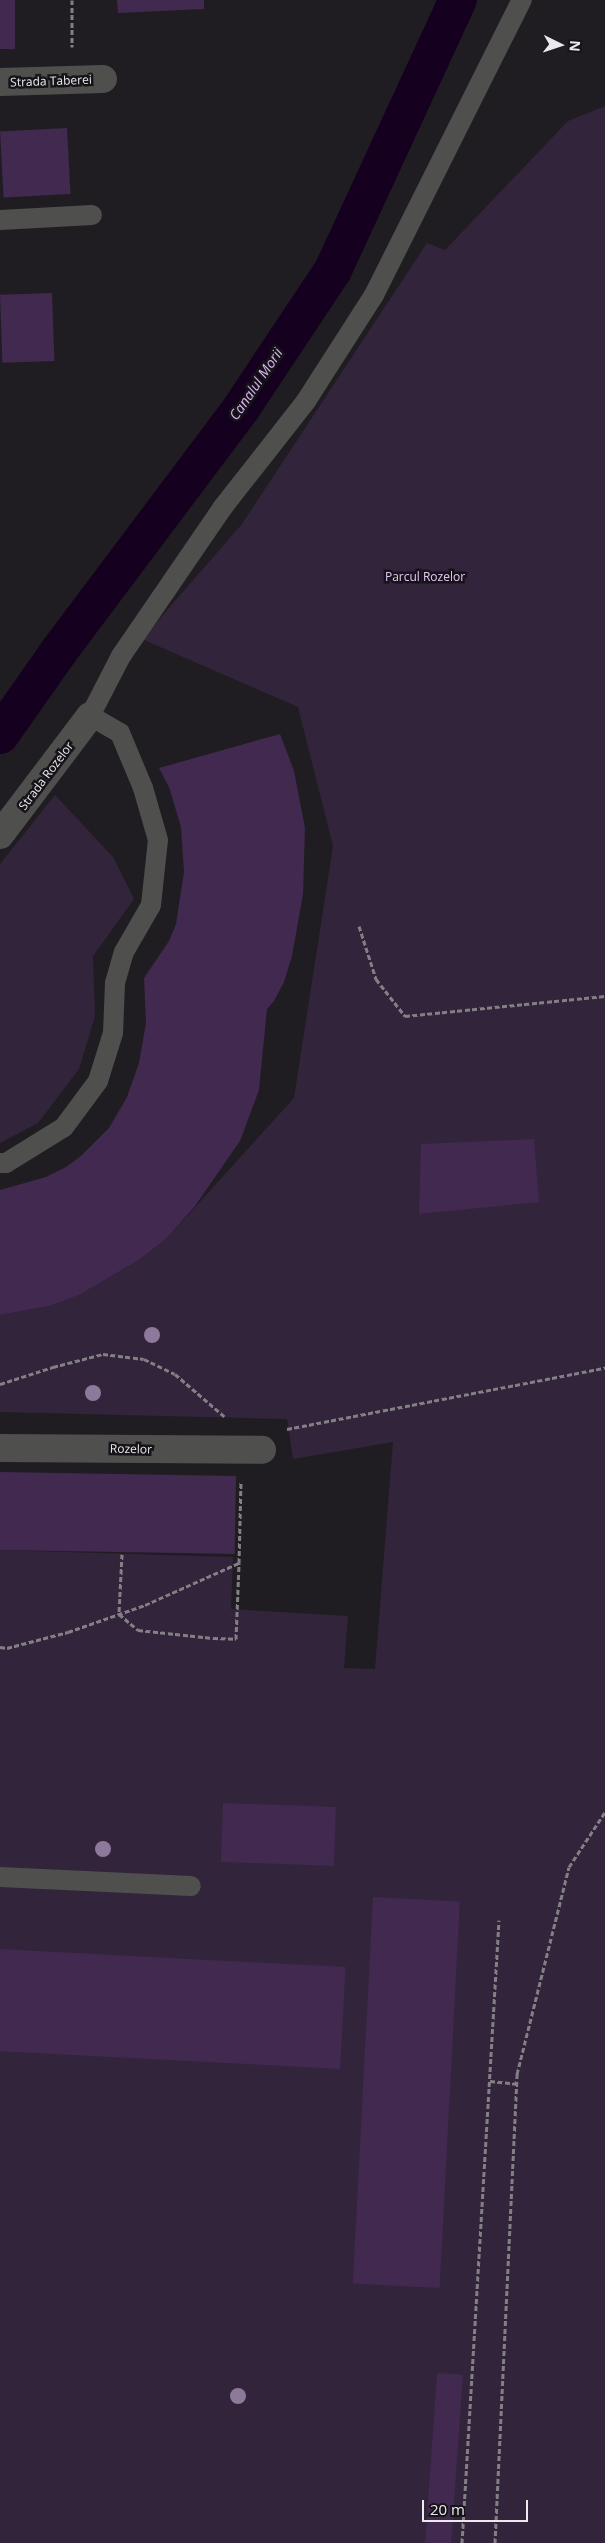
<!DOCTYPE html>
<style>
body{margin:0}
#map{position:relative;width:605px;height:2543px;overflow:hidden;background:#201d22;font-family:"Open Sans",sans-serif}
div>[style]{position:absolute}
[style*='--x']{left:calc(var(--x)*1px);top:calc(var(--y)*1px);width:calc(var(--w)*1px);rotate:calc(var(--a)*1deg)}
.green>*{inset:0;background:#32243b}
.canal>*{height:38px;margin:-19px;padding:0 19px;transform-origin:19px;border-radius:19px;background:#150020}
.building>*{inset:0;background:#41294f;transform-origin:0 0}
.path>*{height:3px;margin-top:-1.5px;transform-origin:0;background:repeating-linear-gradient(90deg,#828084 0 5px,transparent 0 7.5px)}
.service>*{height:20px;margin:-10px;padding:0 10px;transform-origin:10px;border-radius:10px;background:#4f504d}
.minor>*{height:28px;margin:-14px;padding:0 14px;transform-origin:14px;border-radius:14px;background:#4f504d}
.trees>*{width:16px;height:16px;margin:-8px;border-radius:50%;background:#8d7999}
span{translate:-50% -50%;white-space:nowrap;text-align:center;line-height:1.15;-webkit-text-stroke:5px #171419;paint-order:stroke}
.street-label{font-size:12px;color:#ebe9ed}
.park-label{font-size:12px;color:#e6c5fb}
.water-label{font-size:14px;color:#deb4f7;font-style:italic}
.north{position:absolute;left:535px;top:20px;width:50px;height:50px;-webkit-text-stroke:4px #171419;paint-order:stroke;rotate:94deg;font-size:14px;font-weight:700;line-height:20px;text-align:center;color:#ebe9ed}
.north::after{content:'';display:block;margin:auto;width:18px;height:22px;background:#ebe9ed;clip-path:polygon(50% 0,100% 100%,50% 72%,0 100%)}
.scale{position:absolute;left:422px;top:2500px;width:106px;height:22px;box-sizing:border-box;border:2px solid #ebe9ed;border-top:0;padding-left:6px;font-size:15px;line-height:18px;white-space:nowrap;color:#ebe9ed;-webkit-text-stroke:4px #171419;paint-order:stroke}
</style>
<div id="map">
<div class="green">
<i style="clip-path:polygon(605px 106px,605px 2543px,0 2543px,0 1550px,233px 1557px,231px 1609px,348px 1616px,344px 1668px,375px 1669px,393px 1442px,293px 1459px,287px 1419px,0 1412px,0 1315px,50px 1306px,79px 1295px,139px 1260px,167px 1238px,294px 1098px,333px 846px,298px 707px,142px 639px,242px 524px,427px 243px,445px 250px,568px 121px)"></i>
<i style="clip-path:polygon(55px 795px,113px 857px,134px 899px,93px 956px,95px 1016px,79px 1069px,38px 1123px,0 1143px,0 864px)"></i>
</div>
<div class="canal">
<i style="--x:0;--y:735;--w:103;--a:-54.9"></i>
<i style="--x:59;--y:651;--w:305;--a:-53.1"></i>
<i style="--x:242;--y:407;--w:164;--a:-56.4"></i>
<i style="--x:333;--y:270;--w:298;--a:-65.2"></i>
</div>
<div class="building">
<i style="left:0;top:0;width:15px;height:49px"></i>
<i style="clip-path:polygon(117px 0,204px 0,204px 9px,118px 13px)"></i>
<i style="left:67px;top:128px;width:66px;height:67px;rotate:87deg"></i>
<i style="left:52px;top:293px;width:68px;height:52px;rotate:88deg"></i>
<i style="clip-path:polygon(280px 734px,294px 771px,305px 828px,303px 894px,292px 956px,284px 982px,274px 1001px,267px 1009px,259px 1090px,240px 1141px,195px 1206px,167px 1238px,139px 1260px,79px 1295px,50px 1306px,0 1315px,0 1190px,46px 1177px,66px 1167px,81px 1156px,109px 1128px,127px 1097px,139px 1063px,146px 1023px,144px 978px,169px 941px,176px 924px,184px 872px,181px 827px,169px 787px,159px 768px)"></i>
<i style="clip-path:polygon(534px 1139px,539px 1202px,419px 1214px,421px 1144px)"></i>
<i style="left:0;top:1472px;width:236px;height:78px;rotate:1deg"></i>
<i style="left:223px;top:1803px;width:113px;height:59px;rotate:2deg"></i>
<i style="left:373px;top:1897px;width:87px;height:387px;rotate:3deg"></i>
<i style="left:0;top:1949px;width:346px;height:102px;rotate:3deg"></i>
<i style="left:437px;top:2373px;width:26px;height:170px;rotate:4deg"></i>
</div>
<div class="path">
<i style="--x:72;--y:0;--w:47;--a:90"></i>
<i style="--x:359;--y:926;--w:56;--a:72.2"></i>
<i style="--x:376;--y:979;--w:47;--a:51.9"></i>
<i style="--x:405;--y:1016;--w:201;--a:-5.7"></i>
<i style="--x:0;--y:1384;--w:56;--a:-17.8"></i>
<i style="--x:53;--y:1367;--w:52;--a:-14.6"></i>
<i style="--x:103;--y:1354;--w:41;--a:7"></i>
<i style="--x:144;--y:1359;--w:34;--a:26"></i>
<i style="--x:175;--y:1374;--w:65;--a:40.6"></i>
<i style="--x:287;--y:1429;--w:324;--a:-10.9"></i>
<i style="--x:122;--y:1554;--w:60;--a:92.9"></i>
<i style="--x:119;--y:1614;--w:25;--a:40"></i>
<i style="--x:138;--y:1630;--w:75;--a:6.1"></i>
<i style="--x:213;--y:1638;--w:23;--a:2"></i>
<i style="--x:236;--y:1639;--w:76;--a:-87.7"></i>
<i style="--x:0;--y:1647;--w:7;--a:8"></i>
<i style="--x:7;--y:1648;--w:63;--a:-14.7"></i>
<i style="--x:68;--y:1632;--w:82;--a:-19.3"></i>
<i style="--x:145;--y:1605;--w:103;--a:-24.1"></i>
<i style="--x:239;--y:1563;--w:82;--a:-88.6"></i>
<i style="--x:490;--y:2081;--w:27;--a:6"></i>
<i style="--x:462;--y:2543;--w:624;--a:-86.6"></i>
<i style="--x:495;--y:2543;--w:470;--a:-87.3"></i>
<i style="--x:517;--y:2074;--w:213;--a:-75.9"></i>
<i style="--x:569;--y:1867;--w:66;--a:-56.8"></i>
</div>
<div class="service">
<i style="--x:0;--y:220;--w:92;--a:-3.1"></i>
<i style="--x:0;--y:1163;--w:6;--a:0"></i>
<i style="--x:6;--y:1163;--w:68;--a:-31.8"></i>
<i style="--x:64;--y:1127;--w:57;--a:-53.5"></i>
<i style="--x:98;--y:1081;--w:50;--a:-72.6"></i>
<i style="--x:113;--y:1033;--w:50;--a:-87.7"></i>
<i style="--x:115;--y:983;--w:32;--a:-74"></i>
<i style="--x:124;--y:952;--w:54;--a:-60.1"></i>
<i style="--x:151;--y:905;--w:65;--a:-83.9"></i>
<i style="--x:158;--y:840;--w:54;--a:-106.1"></i>
<i style="--x:143;--y:788;--w:60;--a:-112.7"></i>
<i style="--x:120;--y:733;--w:34;--a:-150"></i>
<i style="--x:90;--y:716;--w:68;--a:-62.7"></i>
<i style="--x:121;--y:656;--w:181;--a:-55.6"></i>
<i style="--x:223;--y:507;--w:135;--a:-51.9"></i>
<i style="--x:306;--y:401;--w:126;--a:-57.3"></i>
<i style="--x:374;--y:295;--w:330;--a:-63.4"></i>
<i style="--x:0;--y:1877;--w:191;--a:2.7"></i>
</div>
<div class="minor">
<i style="--x:0;--y:82;--w:103;--a:-1.7"></i>
<i style="--x:0;--y:835;--w:149;--a:-52.9"></i>
<i style="--x:0;--y:1448;--w:262;--a:0.4"></i>
</div>
<div class="trees">
<i style="left:152px;top:1335px"></i>
<i style="left:93px;top:1393px"></i>
<i style="left:103px;top:1849px"></i>
<i style="left:238px;top:2396px"></i>
</div>
<div class="street-label">
<span style="left:51px;top:81px;rotate:-2deg">Strada Taberei</span>
<span style="left:46px;top:776px;rotate:-53deg">Strada Rozelor</span>
<span style="left:131px;top:1449px;rotate:1deg">Rozelor</span>
</div>
<div class="park-label">
<span style="left:425px;top:577px">Parcul Rozelor</span>
</div>
<div class="water-label">
<span style="left:256px;top:384px;rotate:-56deg">Canalul Morii</span>
</div>
<div class="north">N</div>
<div class="scale">20 m</div>
</div>
